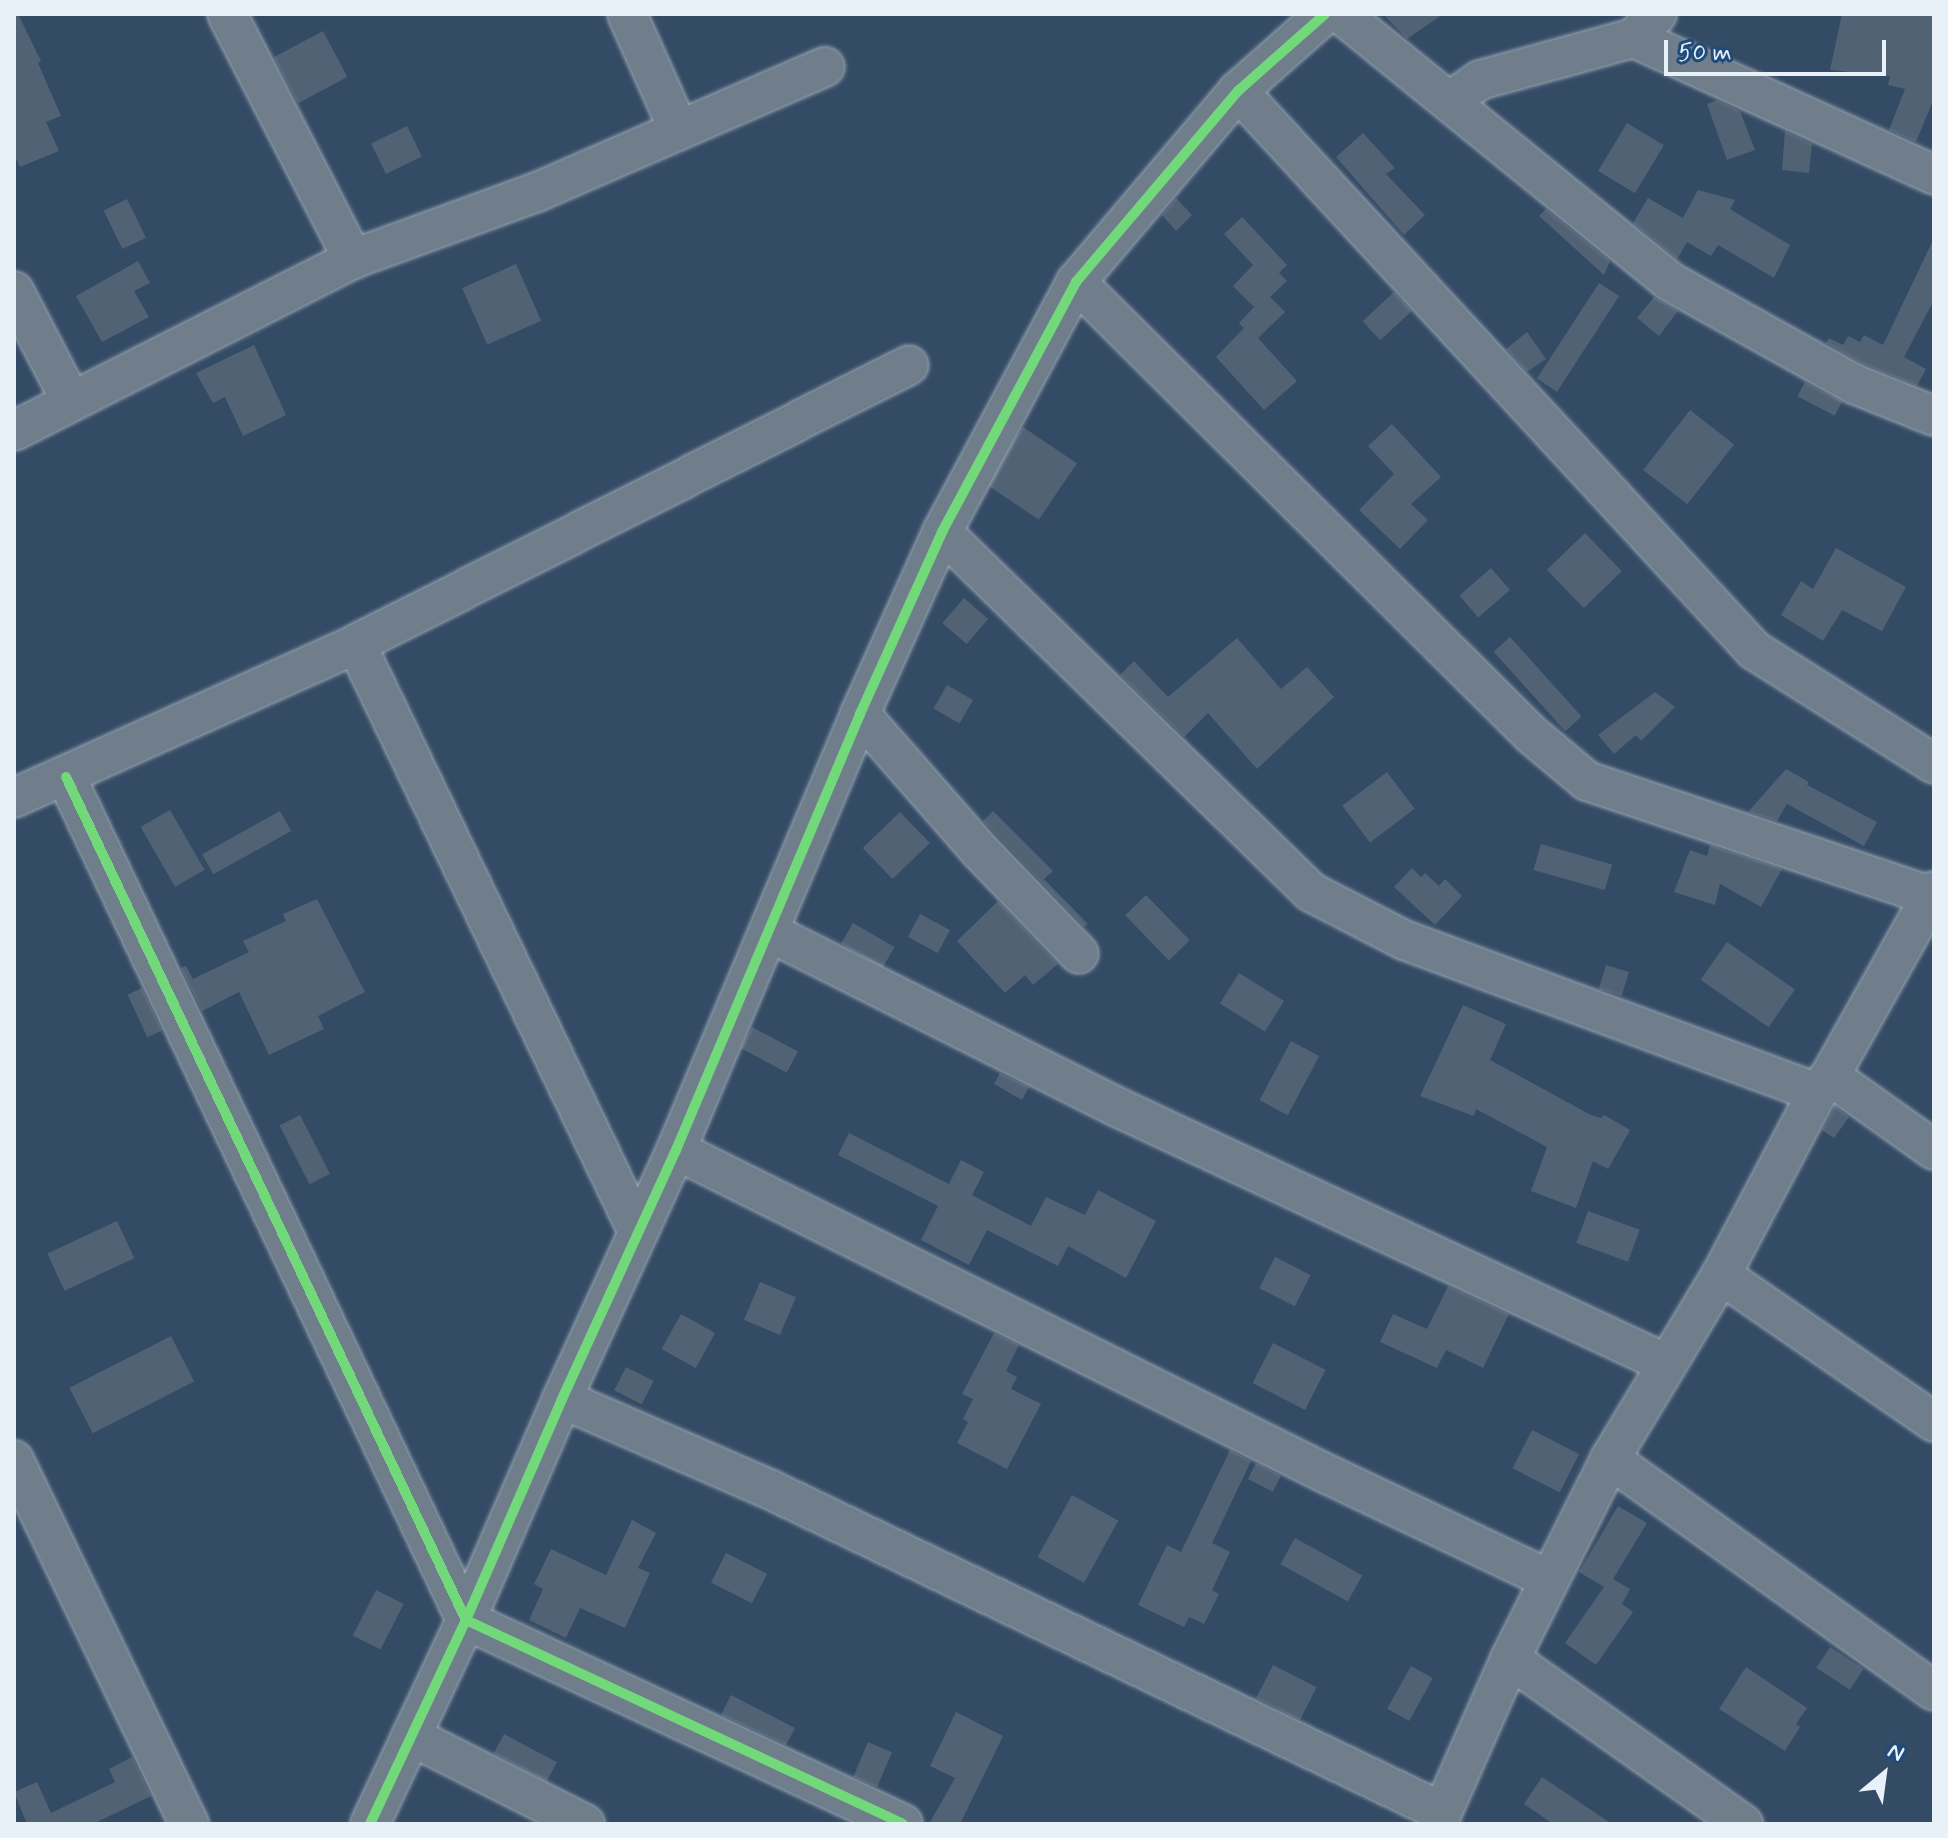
<!DOCTYPE html>
<style>
body{margin:0}
#map{position:relative;width:1948px;height:1838px;overflow:hidden;background:#344b65;font-family:Mynerve,sans-serif}
div>[style]{position:absolute}
[style*='--x']{left:calc(var(--x)*1px);top:calc(var(--y)*1px);width:calc(var(--w)*1px);rotate:calc(var(--a)*1deg)}
.building>*{inset:0;background:#516275;transform-origin:0 0}
.roads{filter:drop-shadow(0 0 2px #9aa6b3) drop-shadow(0 0 2px #9aa6b3)}
.minor>*{height:38px;margin:-19px;padding:0 19px;transform-origin:19px;border-radius:19px;background:#707e8c}
.cycleway>*{height:10px;margin:-5px;padding:0 5px;transform-origin:5px;border-radius:5px;background:#71d979}
span{translate:-50% -50%;white-space:nowrap;text-align:center;line-height:1.15;-webkit-text-stroke:7px #1f4a7a;paint-order:stroke}
.frame{position:absolute;inset:0;border:16px solid #e8f1f8;pointer-events:none}
.north{position:absolute;left:1844px;top:1734px;width:80px;height:80px;-webkit-text-stroke:6px #1f4a7a;paint-order:stroke;rotate:29deg;font-size:22px;font-weight:700;line-height:32px;text-align:center;color:#e8f1f8}
.north::after{content:'';display:block;margin:auto;width:28px;height:36px;background:#e8f1f8;clip-path:polygon(50% 0,100% 100%,50% 72%,0 100%)}
.scale{position:absolute;left:1664px;top:40px;width:222px;height:36px;box-sizing:border-box;border:4px solid #e8f1f8;border-top:0;padding-left:10px;font-size:24px;line-height:28px;white-space:nowrap;color:#e8f1f8;-webkit-text-stroke:6px #1f4a7a;paint-order:stroke}
</style>
<div id="map">
<div class="building">
<i style="clip-path:polygon(14px 14px,18px 14px,41px 61px,38px 63px,61px 116px,46px 122px,59px 151px,20px 167px,14px 154px)"></i>
<i style="clip-path:polygon(1383px 14px,1443px 14px,1407px 39px)"></i>
<i style="clip-path:polygon(1842px 14px,1934px 14px,1934px 98px,1916px 142px,1889px 130px,1905px 89px,1888px 85px,1890px 76px,1830px 70px)"></i>
<i style="left:323px;top:31px;width:52px;height:56px;rotate:62deg"></i>
<i style="clip-path:polygon(1717px 100px,1740px 111px,1755px 150px,1727px 160px,1707px 104px)"></i>
<i style="left:1627px;top:123px;width:43px;height:56px;rotate:31deg"></i>
<i style="left:407px;top:126px;width:34px;height:40px;rotate:64deg"></i>
<i style="clip-path:polygon(1785px 131px,1812px 144px,1809px 173px,1782px 170px)"></i>
<i style="clip-path:polygon(1363px 133px,1395px 168px,1386px 174px,1425px 215px,1404px 235px,1336px 157px)"></i>
<i style="clip-path:polygon(1698px 190px,1735px 200px,1730px 209px,1790px 245px,1774px 278px,1718px 245px,1711px 256px,1687px 242px,1677px 259px,1633px 223px,1648px 198px,1683px 218px)"></i>
<i style="clip-path:polygon(1176px 198px,1192px 215px,1176px 231px,1162px 215px)"></i>
<i style="left:127px;top:199px;width:43px;height:26px;rotate:64deg"></i>
<i style="clip-path:polygon(1546px 209px,1610px 261px,1604px 275px,1539px 216px)"></i>
<i style="clip-path:polygon(1242px 217px,1287px 265px,1279px 273px,1287px 281px,1270px 297px,1285px 312px,1258px 338px,1297px 381px,1264px 410px,1216px 357px,1244px 328px,1239px 323px,1254px 307px,1233px 286px,1253px 265px,1224px 234px)"></i>
<i style="clip-path:polygon(1934px 238px,1934px 300px,1904px 357px,1926px 369px,1917px 386px,1863px 364px,1826px 343px,1829px 338px,1843px 345px,1848px 336px,1860px 342px,1864px 335px,1883px 345px)"></i>
<i style="clip-path:polygon(138px 261px,150px 283px,134px 291px,149px 317px,102px 342px,76px 296px)"></i>
<i style="left:516px;top:264px;width:62px;height:59px;rotate:66deg"></i>
<i style="left:1599px;top:283px;width:24px;height:114px;rotate:33deg"></i>
<i style="left:1394px;top:292px;width:26px;height:43px;rotate:47deg"></i>
<i style="clip-path:polygon(1654px 297px,1678px 311px,1659px 336px,1637px 318px)"></i>
<i style="clip-path:polygon(1527px 332px,1546px 359px,1527px 372px,1506px 349px)"></i>
<i style="clip-path:polygon(254px 345px,286px 415px,243px 436px,225px 397px,213px 403px,196px 373px)"></i>
<i style="left:1805px;top:382px;width:42px;height:16px;rotate:28deg"></i>
<i style="left:1690px;top:410px;width:56px;height:76px;rotate:38deg"></i>
<i style="clip-path:polygon(1392px 424px,1441px 477px,1411px 504px,1428px 520px,1400px 549px,1359px 510px,1394px 474px,1368px 446px)"></i>
<i style="left:1023px;top:427px;width:65px;height:68px;rotate:34deg"></i>
<i style="left:1585px;top:533px;width:53px;height:53px;rotate:46deg"></i>
<i style="clip-path:polygon(1836px 548px,1906px 587px,1882px 631px,1842px 610px,1823px 641px,1781px 615px,1801px 581px,1813px 589px)"></i>
<i style="left:1491px;top:568px;width:29px;height:42px;rotate:49deg"></i>
<i style="left:964px;top:598px;width:32px;height:33px;rotate:41deg"></i>
<i style="left:1510px;top:637px;width:107px;height:22px;rotate:48deg"></i>
<i style="clip-path:polygon(1237px 638px,1281px 689px,1307px 667px,1334px 697px,1257px 769px,1208px 713px,1184px 737px,1120px 675px,1134px 661px,1168px 697px)"></i>
<i style="left:947px;top:685px;width:30px;height:27px;rotate:30deg"></i>
<i style="clip-path:polygon(1655px 692px,1675px 707px,1641px 741px,1636px 735px,1614px 754px,1598px 735px)"></i>
<i style="clip-path:polygon(1786px 769px,1809px 782px,1807px 785px,1877px 822px,1864px 846px,1787px 804px,1777px 821px,1748px 812px)"></i>
<i style="left:1387px;top:772px;width:46px;height:56px;rotate:53deg"></i>
<i style="left:170px;top:810px;width:69px;height:34px;rotate:60deg"></i>
<i style="left:280px;top:811px;width:23px;height:89px;rotate:61deg"></i>
<i style="clip-path:polygon(993px 811px,1053px 871px,1044px 879px,1088px 924px,1084px 927px,983px 821px)"></i>
<i style="left:900px;top:812px;width:43px;height:52px;rotate:46deg"></i>
<i style="left:1541px;top:844px;width:74px;height:27px;rotate:16deg"></i>
<i style="clip-path:polygon(1710px 845px,1782px 869px,1761px 907px,1720px 884px,1715px 905px,1674px 892px,1690px 850px,1707px 856px)"></i>
<i style="clip-path:polygon(1412px 868px,1421px 877px,1425px 873px,1439px 886px,1445px 879px,1462px 896px,1435px 925px,1394px 887px)"></i>
<i style="left:1146px;top:895px;width:63px;height:29px;rotate:46deg"></i>
<i style="clip-path:polygon(317px 899px,365px 992px,318px 1016px,324px 1029px,269px 1055px,239px 992px,202px 1011px,181px 968px,186px 966px,193px 979px,249px 952px,243px 941px,286px 921px,283px 914px)"></i>
<i style="clip-path:polygon(998px 901px,1058px 964px,1033px 985px,1025px 975px,1005px 993px,957px 941px)"></i>
<i style="left:920px;top:914px;width:34px;height:26px;rotate:28deg"></i>
<i style="left:853px;top:923px;width:48px;height:24px;rotate:30deg"></i>
<i style="left:1727px;top:942px;width:83px;height:46px;rotate:35deg"></i>
<i style="left:1606px;top:965px;width:24px;height:25px;rotate:17deg"></i>
<i style="left:1239px;top:973px;width:53px;height:36px;rotate:32deg"></i>
<i style="left:142px;top:988px;width:47px;height:16px;rotate:65deg"></i>
<i style="clip-path:polygon(1463px 1005px,1506px 1024px,1490px 1060px,1591px 1115px,1601px 1118px,1604px 1115px,1630px 1130px,1608px 1169px,1593px 1161px,1576px 1208px,1531px 1191px,1547px 1147px,1476px 1109px,1474px 1116px,1420px 1096px)"></i>
<i style="left:752px;top:1027px;width:52px;height:24px;rotate:28deg"></i>
<i style="left:1291px;top:1041px;width:32px;height:67px;rotate:28deg"></i>
<i style="clip-path:polygon(1000px 1073px,1029px 1087px,1022px 1100px,994px 1084px)"></i>
<i style="clip-path:polygon(1835px 1106px,1849px 1117px,1834px 1138px,1822px 1130px)"></i>
<i style="left:300px;top:1115px;width:66px;height:23px;rotate:63deg"></i>
<i style="clip-path:polygon(849px 1133px,949px 1184px,961px 1160px,984px 1172px,972px 1195px,1031px 1226px,1046px 1197px,1085px 1215px,1098px 1190px,1156px 1221px,1126px 1278px,1068px 1246px,1058px 1266px,987px 1230px,969px 1265px,921px 1240px,938px 1206px,838px 1155px)"></i>
<i style="left:1588px;top:1211px;width:55px;height:34px;rotate:20deg"></i>
<i style="left:117px;top:1221px;width:41px;height:77px;rotate:65deg"></i>
<i style="left:1275px;top:1257px;width:40px;height:35px;rotate:27deg"></i>
<i style="left:760px;top:1282px;width:39px;height:41px;rotate:23deg"></i>
<i style="clip-path:polygon(1448px 1286px,1509px 1314px,1483px 1368px,1446px 1350px,1437px 1368px,1380px 1342px,1393px 1314px,1427px 1329px)"></i>
<i style="left:681px;top:1314px;width:39px;height:40px;rotate:29deg"></i>
<i style="clip-path:polygon(994px 1333px,1019px 1345px,1006px 1371px,1017px 1377px,1011px 1389px,1041px 1404px,1007px 1469px,957px 1443px,968px 1422px,963px 1419px,973px 1399px,962px 1394px)"></i>
<i style="left:171px;top:1336px;width:51px;height:114px;rotate:63deg"></i>
<i style="left:1273px;top:1343px;width:59px;height:45px;rotate:27deg"></i>
<i style="left:626px;top:1367px;width:31px;height:26px;rotate:27deg"></i>
<i style="left:1532px;top:1430px;width:53px;height:43px;rotate:27deg"></i>
<i style="clip-path:polygon(1230px 1450px,1251px 1461px,1212px 1543px,1230px 1552px,1212px 1590px,1219px 1594px,1204px 1624px,1189px 1617px,1184px 1627px,1138px 1605px,1167px 1545px,1181px 1552px)"></i>
<i style="left:1256px;top:1463px;width:28px;height:18px;rotate:27deg"></i>
<i style="left:1072px;top:1495px;width:53px;height:71px;rotate:29deg"></i>
<i style="clip-path:polygon(1618px 1506px,1647px 1523px,1613px 1579px,1630px 1589px,1622px 1604px,1633px 1612px,1596px 1665px,1565px 1643px,1604px 1587px,1579px 1572px)"></i>
<i style="clip-path:polygon(632px 1520px,656px 1533px,638px 1568px,650px 1573px,625px 1628px,580px 1608px,566px 1638px,529px 1620px,543px 1589px,534px 1584px,551px 1549px,606px 1575px)"></i>
<i style="left:1295px;top:1538px;width:77px;height:30px;rotate:29deg"></i>
<i style="left:726px;top:1553px;width:46px;height:33px;rotate:27deg"></i>
<i style="left:376px;top:1590px;width:31px;height:51px;rotate:27deg"></i>
<i style="left:1830px;top:1647px;width:40px;height:25px;rotate:33deg"></i>
<i style="left:1273px;top:1665px;width:49px;height:37px;rotate:27deg"></i>
<i style="left:1411px;top:1666px;width:25px;height:49px;rotate:29deg"></i>
<i style="clip-path:polygon(1746px 1667px,1807px 1708px,1796px 1724px,1800px 1727px,1785px 1751px,1719px 1709px)"></i>
<i style="clip-path:polygon(731px 1695px,795px 1728px,786px 1745px,721px 1715px)"></i>
<i style="clip-path:polygon(956px 1712px,1003px 1736px,960px 1824px,929px 1824px,955px 1778px,930px 1766px)"></i>
<i style="left:504px;top:1734px;width:60px;height:22px;rotate:28deg"></i>
<i style="left:868px;top:1742px;width:26px;height:38px;rotate:23deg"></i>
<i style="clip-path:polygon(132px 1757px,151px 1796px,93px 1824px,27px 1824px,14px 1792px,37px 1782px,51px 1813px,115px 1782px,109px 1769px)"></i>
<i style="clip-path:polygon(1542px 1777px,1612px 1824px,1553px 1824px,1524px 1804px)"></i>
</div>
<div class="roads">
<div class="minor">
<i style="--x:227;--y:14;--w:276;--a:62.8"></i>
<i style="--x:627;--y:14;--w:127;--a:65.9"></i>
<i style="--x:1341;--y:14;--w:423;--a:39.1"></i>
<i style="--x:1669;--y:281;--w:212;--a:29.1"></i>
<i style="--x:1854;--y:384;--w:86;--a:21.8"></i>
<i style="--x:1634;--y:38;--w:330;--a:24.5"></i>
<i style="--x:1238;--y:91;--w:761;--a:47.29"></i>
<i style="--x:1754;--y:650;--w:213;--a:32.3"></i>
<i style="--x:1450;--y:101;--w:37;--a:-35"></i>
<i style="--x:1480;--y:80;--w:160;--a:-15.3"></i>
<i style="--x:1634;--y:38;--w:33;--a:-46"></i>
<i style="--x:1076;--y:282;--w:643;--a:44.81"></i>
<i style="--x:1532;--y:735;--w:72;--a:39.9"></i>
<i style="--x:1587;--y:781;--w:363;--a:18.5"></i>
<i style="--x:14;--y:291;--w:124;--a:62.6"></i>
<i style="--x:14;--y:431;--w:380;--a:-26.9"></i>
<i style="--x:353;--y:259;--w:196;--a:-20"></i>
<i style="--x:537;--y:192;--w:314;--a:-23.5"></i>
<i style="--x:942;--y:532;--w:516;--a:44.29"></i>
<i style="--x:1311;--y:892;--w:105;--a:27.3"></i>
<i style="--x:1404;--y:940;--w:440;--a:20.3"></i>
<i style="--x:356;--y:644;--w:652;--a:64.38"></i>
<i style="--x:860;--y:714;--w:181;--a:48.8"></i>
<i style="--x:979;--y:850;--w:144;--a:46.1"></i>
<i style="--x:66;--y:777;--w:933;--a:64.62"></i>
<i style="--x:466;--y:1620;--w:482;--a:25"></i>
<i style="--x:14;--y:798;--w:375;--a:-24.2"></i>
<i style="--x:356;--y:644;--w:619;--a:-26.77"></i>
<i style="--x:769;--y:932;--w:390;--a:26.7"></i>
<i style="--x:1117;--y:1107;--w:605;--a:25.04"></i>
<i style="--x:1830;--y:1076;--w:128;--a:35.4"></i>
<i style="--x:676;--y:1150;--w:727;--a:26.46"></i>
<i style="--x:1327;--y:1474;--w:245;--a:25.4"></i>
<i style="--x:1721;--y:1275;--w:259;--a:34.6"></i>
<i style="--x:562;--y:1399;--w:223;--a:23.5"></i>
<i style="--x:767;--y:1488;--w:749;--a:25.64"></i>
<i style="--x:1610;--y:1459;--w:398;--a:35.6"></i>
<i style="--x:14;--y:1460;--w:404;--a:64.3"></i>
<i style="--x:1510;--y:1659;--w:286;--a:35.3"></i>
<i style="--x:411;--y:1736;--w:195;--a:26.8"></i>
<i style="--x:370;--y:1824;--w:225;--a:-64.8"></i>
<i style="--x:466;--y:1620;--w:241;--a:-66.5"></i>
<i style="--x:562;--y:1399;--w:274;--a:-65.4"></i>
<i style="--x:676;--y:1150;--w:473;--a:-67.1"></i>
<i style="--x:860;--y:714;--w:200;--a:-65.7"></i>
<i style="--x:942;--y:532;--w:284;--a:-61.8"></i>
<i style="--x:1076;--y:282;--w:250;--a:-49.7"></i>
<i style="--x:1238;--y:91;--w:116;--a:-41.5"></i>
<i style="--x:1437;--y:1824;--w:180;--a:-66.1"></i>
<i style="--x:1510;--y:1659;--w:224;--a:-63.4"></i>
<i style="--x:1610;--y:1459;--w:215;--a:-58.9"></i>
<i style="--x:1721;--y:1275;--w:206;--a:-62.2"></i>
<i style="--x:1817;--y:1093;--w:21;--a:-53"></i>
<i style="--x:1830;--y:1076;--w:212;--a:-60.7"></i>
</div>
</div>
<div class="cycleway">
<i style="--x:66;--y:777;--w:933;--a:64.62"></i>
<i style="--x:466;--y:1620;--w:482;--a:25"></i>
<i style="--x:370;--y:1824;--w:225;--a:-64.8"></i>
<i style="--x:466;--y:1620;--w:241;--a:-66.5"></i>
<i style="--x:562;--y:1399;--w:274;--a:-65.4"></i>
<i style="--x:676;--y:1150;--w:473;--a:-67.1"></i>
<i style="--x:860;--y:714;--w:200;--a:-65.7"></i>
<i style="--x:942;--y:532;--w:284;--a:-61.8"></i>
<i style="--x:1076;--y:282;--w:250;--a:-49.7"></i>
<i style="--x:1238;--y:91;--w:116;--a:-41.5"></i>
</div>
<div class="frame"></div>
<div class="north">N</div>
<div class="scale">50 m</div>
</div>
